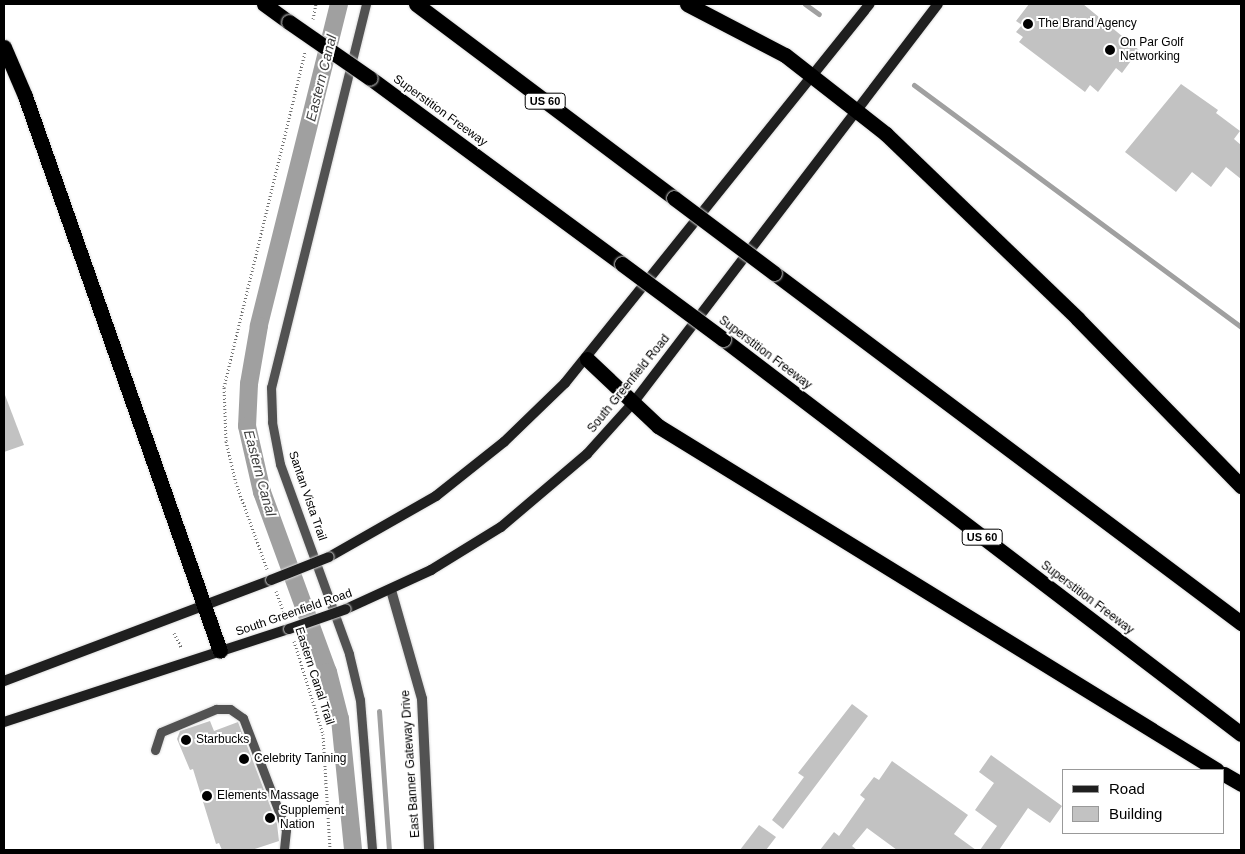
<!DOCTYPE html>
<style>
body{margin:0}
#map{position:relative;width:1245px;height:854px;overflow:hidden;background:#fff;font-family:Arial,sans-serif}
div>[style]{position:absolute}
[style*='--x']{left:calc(var(--x)*1px);top:calc(var(--y)*1px);width:calc(var(--w)*1px);rotate:calc(var(--a)*1deg)}
.stream>*{height:5px;margin:-2.5px;padding:0 2.5px;transform-origin:2.5px;border-radius:2.5px;background:#a0a0a0}
.canal>*{height:18px;margin:-9px;padding:0 9px;transform-origin:9px;border-radius:9px;background:#a0a0a0}
.building>*{inset:0;background:#c2c2c2}
.path>*{height:3px;margin-top:-1.5px;transform-origin:0;background:repeating-linear-gradient(90deg,#747474 0 1px,transparent 0 3.5px)}
.roads{filter:drop-shadow(0 0 1px #dbdbdb) drop-shadow(0 0 1px #dbdbdb)}
.service>*{height:9px;margin:-4.5px;padding:0 4.5px;transform-origin:4.5px;border-radius:4.5px;background:#525252}
.minor>*{height:10px;margin:-5px;padding:0 5px;transform-origin:5px;border-radius:5px;background:#525252}
.secondary>*{height:10px;margin:-5px;padding:0 5px;transform-origin:5px;border-radius:5px;background:#1f1f1f}
.motorway>*{height:15px;margin:-7.5px;padding:0 7.5px;transform-origin:7.5px;border-radius:7.5px;background:#000}
.bridges{filter:drop-shadow(0 0 1px #dbdbdb) drop-shadow(0 0 1px #dbdbdb)}
.secondary-bridge>*{height:10px;margin:-5px;padding:0 5px;transform-origin:5px;border-radius:5px;background:#1f1f1f}
.motorway-bridge>*{height:15px;margin:-7.5px;padding:0 7.5px;transform-origin:7.5px;border-radius:7.5px;background:#000}
.dots>*{width:14px;height:14px;translate:-50% -50%;box-sizing:border-box;border:2px solid #fff;border-radius:50%}
span{translate:-50% -50%;white-space:nowrap;text-align:center;line-height:1.15;-webkit-text-stroke:4px #fff;paint-order:stroke}
.shield-label span{padding:1px 4px;background:#fff;border:1px solid;border-radius:4px;-webkit-text-stroke-width:0}
.shield-label{font-size:11px;color:#000;font-weight:700}
.poi-label{font-size:12px;color:#000}
.left{translate:0 -50%;text-align:left}
.street-label{font-size:12px;color:#000}
.water-label{font-size:14px;color:#414141;font-style:italic}
.frame{position:absolute;inset:0;border:5px solid #000;pointer-events:none}
.legend{position:absolute;left:1062px;top:769px;width:162px;height:65px;box-sizing:border-box;background:#fff;border:1px solid #999;margin:0;padding:6px 9px;list-style:none;font-size:15px;color:#000}
.legend li{display:flex;align-items:center;gap:10px;height:25px}
.legend b{width:25px;border:1px solid #999}
</style>
<div id="map">
<div class="stream">
<i style="--x:805;--y:4;--w:17;--a:36"></i>
<i style="--x:914;--y:85;--w:407;--a:36.5"></i>
<i style="--x:379;--y:711;--w:139;--a:85.9"></i>
</div>
<div class="canal">
<i style="--x:339;--y:4;--w:332;--a:104"></i>
<i style="--x:259;--y:326;--w:59;--a:99.8"></i>
<i style="--x:249;--y:384;--w:42;--a:92.7"></i>
<i style="--x:247;--y:426;--w:68;--a:77.2"></i>
<i style="--x:262;--y:492;--w:192;--a:69.9"></i>
<i style="--x:328;--y:672;--w:49;--a:75.7"></i>
<i style="--x:340;--y:719;--w:132;--a:84.3"></i>
</div>
<div class="building">
<i style="clip-path:polygon(1029px 4px,1083px 4px,1139px 50px,1122px 73px,1116px 68px,1098px 92px,1090px 85px,1085px 92px,1019px 42px,1023px 37px,1016px 32px,1022px 25px,1016px 21px)"></i>
<i style="clip-path:polygon(1181px 84px,1218px 110px,1216px 113px,1240px 131px,1234px 139px,1241px 145px,1241px 179px,1226px 167px,1211px 187px,1192px 172px,1176px 192px,1125px 152px)"></i>
<i style="clip-path:polygon(5px 395px,24px 445px,4px 452px,4px 396px)"></i>
<i style="clip-path:polygon(852px 704px,868px 716px,783px 829px,772px 820px,804px 777px,798px 773px)"></i>
<i style="clip-path:polygon(210px 721px,214px 731px,238px 722px,277px 824px,279px 841px,252px 850px,222px 850px,219px 843px,216px 844px,193px 769px,190px 770px,177px 739px,180px 731px)"></i>
<i style="clip-path:polygon(991px 755px,1062px 806px,1050px 823px,1028px 808px,999px 850px,980px 850px,997px 826px,975px 810px,994px 783px,979px 772px)"></i>
<i style="clip-path:polygon(892px 761px,968px 815px,954px 834px,976px 850px,897px 850px,867px 828px,852px 846px,857px 850px,820px 850px,834px 832px,839px 836px,865px 799px,860px 795px,874px 777px,879px 780px)"></i>
<i style="clip-path:polygon(759px 825px,776px 837px,766px 850px,740px 850px)"></i>
</div>
<div class="path">
<i style="--x:313;--y:19;--w:15;--a:-79"></i>
<i style="--x:267;--y:569;--w:91;--a:-109.8"></i>
<i style="--x:236;--y:483;--w:43;--a:-103.4"></i>
<i style="--x:226;--y:441;--w:54;--a:-92.1"></i>
<i style="--x:224;--y:387;--w:345;--a:-76.4"></i>
<i style="--x:276;--y:591;--w:29;--a:70"></i>
<i style="--x:174;--y:633;--w:16;--a:63"></i>
<i style="--x:294;--y:641;--w:97;--a:72.7"></i>
<i style="--x:323;--y:734;--w:116;--a:86.5"></i>
</div>
<div class="roads">
<div class="service">
<i style="--x:366;--y:4;--w:395;--a:103.9"></i>
<i style="--x:271;--y:387;--w:35;--a:88"></i>
<i style="--x:272;--y:422;--w:43;--a:79.2"></i>
<i style="--x:280;--y:464;--w:202;--a:70"></i>
<i style="--x:349;--y:654;--w:47;--a:76.6"></i>
<i style="--x:360;--y:700;--w:150;--a:85.4"></i>
<i style="--x:155;--y:750;--w:19;--a:-72"></i>
<i style="--x:161;--y:732;--w:60;--a:-22.7"></i>
<i style="--x:216;--y:709;--w:14;--a:0"></i>
<i style="--x:230;--y:709;--w:16;--a:35"></i>
<i style="--x:243;--y:718;--w:120;--a:69"></i>
<i style="--x:286;--y:830;--w:20;--a:96"></i>
</div>
<div class="minor">
<i style="--x:391;--y:590;--w:113;--a:74.1"></i>
<i style="--x:422;--y:699;--w:151;--a:87.3"></i>
</div>
<div class="secondary">
<i style="--x:329;--y:557;--w:123;--a:-29.7"></i>
<i style="--x:436;--y:496;--w:87;--a:-38.5"></i>
<i style="--x:504;--y:442;--w:85;--a:-44"></i>
<i style="--x:565;--y:383;--w:486;--a:-51.2"></i>
<i style="--x:346;--y:609;--w:94;--a:-24.6"></i>
<i style="--x:431;--y:570;--w:82;--a:-31.6"></i>
<i style="--x:501;--y:527;--w:113;--a:-40.3"></i>
<i style="--x:587;--y:454;--w:69;--a:-48"></i>
<i style="--x:633;--y:403;--w:502;--a:-52.61"></i>
<i style="--x:4;--y:681;--w:285;--a:-20.7"></i>
<i style="--x:4;--y:722;--w:300;--a:-18.1"></i>
</div>
<div class="motorway">
<i style="--x:264;--y:4;--w:31;--a:36"></i>
<i style="--x:416;--y:4;--w:323;--a:36.9"></i>
<i style="--x:687;--y:4;--w:110;--a:27.5"></i>
<i style="--x:785;--y:55;--w:128;--a:38"></i>
<i style="--x:886;--y:134;--w:265;--a:43.9"></i>
<i style="--x:1077;--y:318;--w:235;--a:45.7"></i>
<i style="--x:4;--y:47;--w:53;--a:66.8"></i>
<i style="--x:25;--y:96;--w:588;--a:70.64"></i>
<i style="--x:370;--y:78;--w:313;--a:36.4"></i>
<i style="--x:774;--y:273;--w:584;--a:36.85"></i>
<i style="--x:723;--y:339;--w:651;--a:37.33"></i>
<i style="--x:587;--y:359;--w:98;--a:43.3"></i>
<i style="--x:658;--y:426;--w:656;--a:31.61"></i>
<i style="--x:1224;--y:774;--w:20;--a:30"></i>
</div>
</div>
<div class="bridges">
<div class="secondary-bridge">
<i style="--x:271;--y:580;--w:62;--a:-21.6"></i>
<i style="--x:289;--y:629;--w:60;--a:-19.3"></i>
</div>
<div class="motorway-bridge">
<i style="--x:289;--y:22;--w:98;--a:34.7"></i>
<i style="--x:674;--y:198;--w:125;--a:36.9"></i>
<i style="--x:622;--y:264;--w:126;--a:36.6"></i>
</div>
</div>
<div class="dots">
<i style="left:1028px;top:24px;background:#000"></i>
<i style="left:1110px;top:50px;background:#000"></i>
<i style="left:186px;top:740px;background:#000"></i>
<i style="left:244px;top:759px;background:#000"></i>
<i style="left:207px;top:796px;background:#000"></i>
<i style="left:270px;top:818px;background:#000"></i>
</div>
<div class="shield-label">
<span style="left:545px;top:101px">US 60</span>
<span style="left:982px;top:537px">US 60</span>
</div>
<div class="poi-label">
<span class="left" style="left:1038px;top:24px">The Brand Agency</span>
<span class="left" style="left:1120px;top:50px">On Par Golf<br>Networking</span>
<span class="left" style="left:196px;top:740px">Starbucks</span>
<span class="left" style="left:254px;top:759px">Celebrity Tanning</span>
<span class="left" style="left:217px;top:796px">Elements Massage</span>
<span class="left" style="left:280px;top:818px">Supplement<br>Nation</span>
</div>
<div class="street-label">
<span style="left:440px;top:111px;rotate:36deg">Superstition Freeway</span>
<span style="left:765px;top:353px;rotate:37deg">Superstition Freeway</span>
<span style="left:629px;top:384px;rotate:-51deg">South Greenfield Road</span>
<span style="left:307px;top:496px;rotate:71deg">Santan Vista Trail</span>
<span style="left:1087px;top:598px;rotate:37deg">Superstition Freeway</span>
<span style="left:294px;top:613px;rotate:-19deg">South Greenfield Road</span>
<span style="left:314px;top:676px;rotate:72deg">Eastern Canal Trail</span>
<span style="left:411px;top:764px;rotate:-94deg">East Banner Gateway Drive</span>
</div>
<div class="water-label">
<span style="left:321px;top:78px;rotate:-76deg">Eastern Canal</span>
<span style="left:260px;top:473px;rotate:75deg">Eastern Canal</span>
</div>
<div class="frame"></div>
<ul class="legend">
<li><b style="height:6px;background:#1f1f1f"></b>Road</li>
<li><b style="height:14px;background:#c2c2c2"></b>Building</li>
</ul>
</div>
